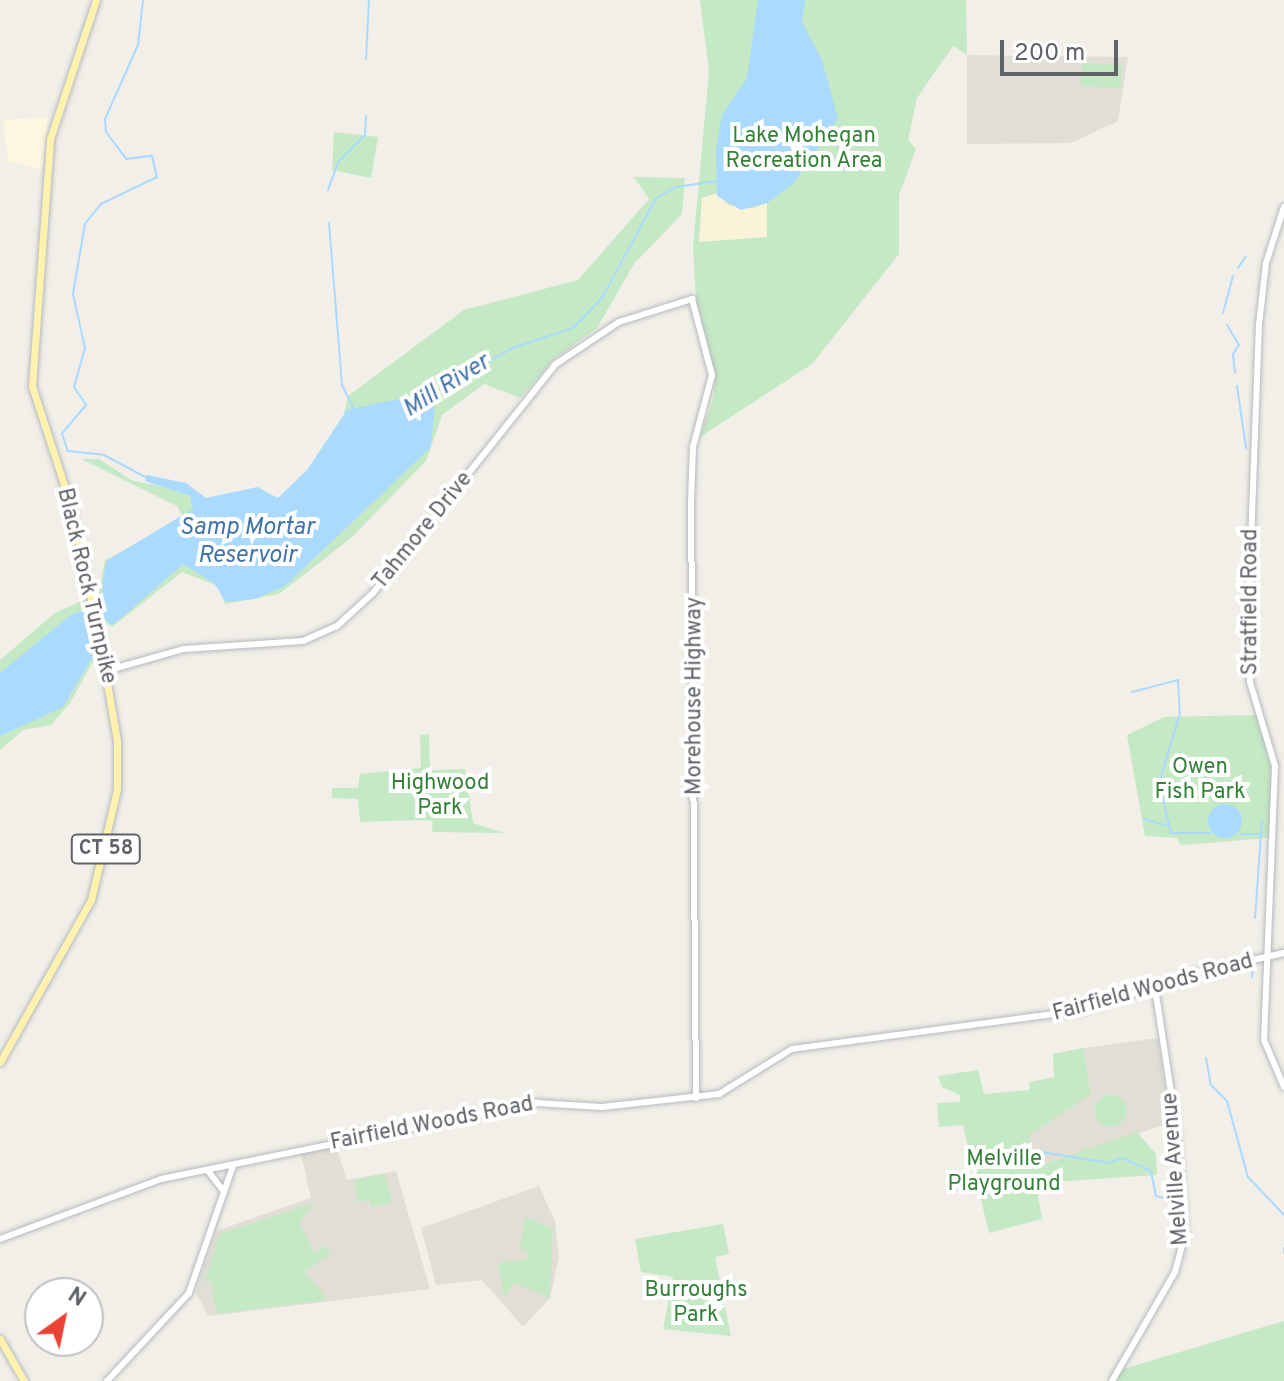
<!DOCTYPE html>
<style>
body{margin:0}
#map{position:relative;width:1284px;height:1381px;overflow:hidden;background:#f1efe8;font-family:Overpass,sans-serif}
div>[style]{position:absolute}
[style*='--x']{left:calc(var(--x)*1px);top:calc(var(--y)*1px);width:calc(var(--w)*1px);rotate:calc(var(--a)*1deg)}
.commercial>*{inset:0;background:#fef7e0}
.education>*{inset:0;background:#e1ded6}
.green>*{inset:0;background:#c5e8c5;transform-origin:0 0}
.round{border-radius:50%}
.sand>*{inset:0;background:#fbf3d9}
.water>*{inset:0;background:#aadaff}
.stream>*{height:2px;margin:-1px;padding:0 1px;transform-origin:1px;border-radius:1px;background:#aadaff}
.roads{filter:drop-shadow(0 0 2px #b6babf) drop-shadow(0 0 2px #b6babf)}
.secondary>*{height:6px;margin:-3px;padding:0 3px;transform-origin:3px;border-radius:3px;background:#fff}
.primary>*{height:7px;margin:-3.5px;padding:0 3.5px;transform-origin:3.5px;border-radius:3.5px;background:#fff2af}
span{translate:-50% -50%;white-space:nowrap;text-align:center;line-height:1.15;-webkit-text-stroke:8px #fff;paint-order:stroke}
.shield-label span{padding:2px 6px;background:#fff;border:2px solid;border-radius:6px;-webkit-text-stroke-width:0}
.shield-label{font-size:20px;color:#5f6368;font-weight:700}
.park-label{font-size:22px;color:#348238}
.street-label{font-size:22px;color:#5f6368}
.water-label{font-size:24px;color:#4174aa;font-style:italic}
.north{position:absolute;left:24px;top:1277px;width:80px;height:80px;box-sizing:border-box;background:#fff;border:2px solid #bfc1c3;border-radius:50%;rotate:33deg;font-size:22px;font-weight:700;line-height:32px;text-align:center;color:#5f6368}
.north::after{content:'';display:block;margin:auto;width:28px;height:36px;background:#ea4335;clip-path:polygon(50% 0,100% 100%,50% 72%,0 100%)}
.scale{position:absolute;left:1000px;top:40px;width:118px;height:36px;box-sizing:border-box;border:4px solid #5f6368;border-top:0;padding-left:10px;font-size:24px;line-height:28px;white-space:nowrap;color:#5f6368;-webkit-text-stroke:6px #fff;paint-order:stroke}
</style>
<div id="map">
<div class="commercial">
<i style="clip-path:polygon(48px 117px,43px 170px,8px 161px,3px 120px)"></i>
</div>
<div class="education">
<i style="clip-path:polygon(967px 55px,1128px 57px,1118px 121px,1071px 143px,967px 144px)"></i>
<i style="clip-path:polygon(1158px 1038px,1170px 1123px,1033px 1168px,1028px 1135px,1091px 1094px,1083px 1048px)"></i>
<i style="clip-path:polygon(336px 1146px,347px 1180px,396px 1171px,430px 1289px,208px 1316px,196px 1293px,216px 1231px,311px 1198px,301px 1154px)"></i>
<i style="clip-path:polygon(539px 1186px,555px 1221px,559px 1258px,550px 1298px,523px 1327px,482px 1280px,436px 1285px,421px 1228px)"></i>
</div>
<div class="green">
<i style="clip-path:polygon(700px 0,966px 0,967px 55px,953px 46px,917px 98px,908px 140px,916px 149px,899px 195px,899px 254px,812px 364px,700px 437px,714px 396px,714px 372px,696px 300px,693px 247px,709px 71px)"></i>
<i style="left:1082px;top:63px;width:40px;height:23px;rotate:3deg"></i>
<i style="clip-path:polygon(334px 132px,378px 137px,371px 178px,332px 170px)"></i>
<i style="clip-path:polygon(634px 177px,685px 178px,682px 214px,634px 264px,597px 328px,554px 359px,520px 398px,484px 384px,442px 415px,426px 461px,351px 538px,279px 594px,225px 604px,218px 586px,182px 572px,112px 627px,99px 618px,86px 622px,95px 658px,70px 703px,51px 725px,23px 730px,0 750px,0 660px,55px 613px,99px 593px,105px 560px,185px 521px,177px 506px,81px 459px,99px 459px,133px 481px,176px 489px,205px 506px,284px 508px,343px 418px,348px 396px,464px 310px,578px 280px,649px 199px)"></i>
<i style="clip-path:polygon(1257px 715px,1272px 770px,1269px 838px,1181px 845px,1177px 838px,1145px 836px,1127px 735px,1164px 717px)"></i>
<i style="clip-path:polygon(429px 734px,430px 770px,465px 769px,473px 823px,504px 833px,432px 832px,433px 821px,419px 820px,360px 822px,358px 799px,332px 798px,332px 788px,358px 788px,360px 774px,421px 768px,420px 735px)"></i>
<i style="clip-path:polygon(1083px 1048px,1091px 1094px,1029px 1135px,1033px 1168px,1137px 1132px,1156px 1154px,1157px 1175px,1036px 1183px,1042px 1219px,989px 1233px,963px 1125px,939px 1127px,937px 1103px,960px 1102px,960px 1095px,942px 1087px,938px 1076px,978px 1070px,984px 1094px,1029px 1090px,1030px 1082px,1054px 1077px,1053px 1054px)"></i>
<i class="round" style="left:1095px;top:1095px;width:32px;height:32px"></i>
<i style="clip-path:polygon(385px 1174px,392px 1203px,371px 1207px,369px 1200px,358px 1202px,354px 1180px)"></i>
<i style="clip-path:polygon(315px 1203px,299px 1223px,315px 1253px,326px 1246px,331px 1253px,304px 1272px,328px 1300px,217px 1314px,211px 1281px,205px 1281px,220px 1233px)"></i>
<i style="clip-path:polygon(525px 1217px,553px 1229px,550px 1298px,515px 1283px,504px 1298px,498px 1263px,527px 1259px,528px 1250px,520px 1249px)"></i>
<i style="clip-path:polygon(723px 1224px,729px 1254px,715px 1257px,731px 1336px,663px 1329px,673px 1277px,641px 1272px,635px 1239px)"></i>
<i style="clip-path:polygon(1284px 1321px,1284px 1381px,1117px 1381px,1120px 1370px)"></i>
</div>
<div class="sand">
<i style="clip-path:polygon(717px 193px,728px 205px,753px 208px,767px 203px,767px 237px,699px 242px,702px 198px)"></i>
</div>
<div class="water">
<i style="clip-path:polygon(758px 0,805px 0,802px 22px,822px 60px,838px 119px,793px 184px,767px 203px,741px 210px,717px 196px,716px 150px,722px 115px,747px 78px)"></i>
<i style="clip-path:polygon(436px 391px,431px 447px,285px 586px,255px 599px,226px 602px,214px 583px,183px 564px,119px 620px,111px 625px,99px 613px,106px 561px,193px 509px,190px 496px,145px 481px,147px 475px,186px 483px,206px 498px,257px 487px,278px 498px,307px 470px,347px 410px)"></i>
<i style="clip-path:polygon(88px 609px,93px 656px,63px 707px,0 736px,0 673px,71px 615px)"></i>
<i class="round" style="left:1208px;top:804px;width:34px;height:34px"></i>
</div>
<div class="stream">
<i style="--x:143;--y:0;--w:45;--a:96.3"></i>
<i style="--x:138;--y:45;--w:81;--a:114"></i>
<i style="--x:105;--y:119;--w:13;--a:86"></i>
<i style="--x:106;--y:132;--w:34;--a:53"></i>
<i style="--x:126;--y:159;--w:26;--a:-7"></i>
<i style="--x:152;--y:156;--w:22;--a:77"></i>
<i style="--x:157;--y:177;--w:62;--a:154.3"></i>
<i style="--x:101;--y:204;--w:26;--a:129"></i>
<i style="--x:85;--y:224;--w:71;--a:99.7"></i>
<i style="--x:73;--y:294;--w:55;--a:77.5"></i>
<i style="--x:85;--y:348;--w:41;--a:105.8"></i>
<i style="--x:74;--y:387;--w:22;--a:56"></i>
<i style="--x:86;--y:405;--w:38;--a:130"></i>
<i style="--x:62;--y:434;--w:18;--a:71"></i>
<i style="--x:68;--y:451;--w:36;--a:6"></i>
<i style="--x:104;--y:455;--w:49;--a:28.1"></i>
<i style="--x:366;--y:59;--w:59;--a:-87.1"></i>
<i style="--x:328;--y:190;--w:30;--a:-70"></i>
<i style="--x:338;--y:162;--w:38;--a:-45"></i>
<i style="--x:365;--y:135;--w:19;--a:-87"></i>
<i style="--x:329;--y:223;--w:163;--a:85.4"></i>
<i style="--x:342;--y:385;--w:28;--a:64"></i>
<i style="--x:1238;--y:268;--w:14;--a:-56"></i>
<i style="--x:1223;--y:313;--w:38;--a:-75"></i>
<i style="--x:1227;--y:325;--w:23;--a:59"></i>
<i style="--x:1239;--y:345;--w:11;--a:124"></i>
<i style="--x:1233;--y:354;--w:19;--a:84"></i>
<i style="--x:1237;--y:386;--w:63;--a:81.7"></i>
<i style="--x:436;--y:391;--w:88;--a:-29.2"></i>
<i style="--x:513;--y:348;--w:63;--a:-18.4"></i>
<i style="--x:573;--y:328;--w:42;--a:-46"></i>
<i style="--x:602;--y:298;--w:114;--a:-61.6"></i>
<i style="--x:656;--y:198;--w:23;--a:-29"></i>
<i style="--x:676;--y:187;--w:41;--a:-8.3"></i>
<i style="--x:1132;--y:692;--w:48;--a:-14.6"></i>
<i style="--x:1178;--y:680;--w:33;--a:87"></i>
<i style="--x:1180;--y:713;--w:73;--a:106.7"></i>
<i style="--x:1160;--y:787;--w:47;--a:76.6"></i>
<i style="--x:1171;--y:833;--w:39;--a:0"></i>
<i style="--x:1144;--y:819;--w:22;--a:16"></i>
<i style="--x:1241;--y:834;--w:19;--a:0"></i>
<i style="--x:1255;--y:918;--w:97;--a:-85.9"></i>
<i style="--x:1252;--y:977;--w:8;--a:-83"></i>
<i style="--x:1206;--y:1058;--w:27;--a:80"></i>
<i style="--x:1211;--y:1085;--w:23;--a:45"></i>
<i style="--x:1227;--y:1101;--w:79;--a:74.6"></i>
<i style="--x:1248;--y:1177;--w:52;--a:46.5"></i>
<i style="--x:1035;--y:1151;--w:75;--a:9.2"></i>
<i style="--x:1109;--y:1163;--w:15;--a:-20"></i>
<i style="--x:1123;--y:1158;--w:31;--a:25"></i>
<i style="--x:1151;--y:1171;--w:25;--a:79"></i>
<i style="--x:1156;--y:1196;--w:18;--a:13"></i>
<i style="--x:1284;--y:1248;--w:5;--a:90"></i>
</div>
<div class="roads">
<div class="secondary">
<i style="--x:1284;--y:207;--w:59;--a:107.8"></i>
<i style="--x:1266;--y:263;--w:61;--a:96.5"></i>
<i style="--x:1259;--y:324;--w:303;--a:92.1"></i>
<i style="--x:1248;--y:627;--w:55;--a:87.9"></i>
<i style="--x:1250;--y:682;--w:88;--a:73.4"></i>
<i style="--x:1275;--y:766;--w:274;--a:92.3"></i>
<i style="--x:1264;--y:1040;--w:51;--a:66.9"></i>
<i style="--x:106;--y:671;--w:81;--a:-15.8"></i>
<i style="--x:184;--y:649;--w:119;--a:-3.8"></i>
<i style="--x:303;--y:641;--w:37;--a:-24"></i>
<i style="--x:337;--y:626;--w:49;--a:-42.5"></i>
<i style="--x:373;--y:593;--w:293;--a:-51.4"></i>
<i style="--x:556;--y:364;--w:76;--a:-33.7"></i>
<i style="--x:619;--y:322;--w:77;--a:-17.5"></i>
<i style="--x:692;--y:299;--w:79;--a:75.3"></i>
<i style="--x:712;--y:375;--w:74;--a:104.8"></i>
<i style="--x:693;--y:447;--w:54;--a:92.1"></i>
<i style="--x:691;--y:501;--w:597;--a:89.52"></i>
<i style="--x:208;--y:1171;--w:23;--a:52"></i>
<i style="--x:0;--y:1239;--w:172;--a:-20.4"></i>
<i style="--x:161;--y:1179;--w:383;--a:-11.5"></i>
<i style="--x:536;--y:1103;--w:66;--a:3.5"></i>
<i style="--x:602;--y:1107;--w:118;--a:-6.3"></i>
<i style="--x:719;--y:1094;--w:86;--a:-31.7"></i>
<i style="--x:792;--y:1049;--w:295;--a:-7.6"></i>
<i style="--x:1084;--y:1010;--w:125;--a:-18.1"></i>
<i style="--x:1203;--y:971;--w:83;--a:-12.5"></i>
<i style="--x:107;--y:1381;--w:120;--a:-47"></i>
<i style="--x:189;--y:1293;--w:134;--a:-70.9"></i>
<i style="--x:1112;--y:1381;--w:126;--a:-60"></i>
<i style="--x:1175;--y:1272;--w:38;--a:-75"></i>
<i style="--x:1185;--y:1235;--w:110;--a:-94.7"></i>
<i style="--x:1176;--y:1125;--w:139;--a:-98.7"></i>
</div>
<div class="primary">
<i style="--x:0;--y:1062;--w:186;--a:-60.7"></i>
<i style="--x:91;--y:900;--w:114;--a:-76.8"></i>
<i style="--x:117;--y:789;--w:48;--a:-90"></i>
<i style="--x:117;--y:741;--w:107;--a:-99.7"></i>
<i style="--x:99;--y:636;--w:139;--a:-102.4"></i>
<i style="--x:69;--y:500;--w:120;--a:-108"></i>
<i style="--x:32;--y:386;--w:248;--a:-85.8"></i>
<i style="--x:50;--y:139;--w:146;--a:-71.7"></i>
<i style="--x:0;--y:1339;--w:48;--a:60.3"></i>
</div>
</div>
<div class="shield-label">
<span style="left:106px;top:849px">CT 58</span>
</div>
<div class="park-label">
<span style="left:804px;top:149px">Lake Mohegan<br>Recreation Area</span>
<span style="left:1200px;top:780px">Owen<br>Fish Park</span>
<span style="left:440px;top:796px">Highwood<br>Park</span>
<span style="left:1004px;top:1172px">Melville<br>Playground</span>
<span style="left:696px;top:1303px">Burroughs<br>Park</span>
</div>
<div class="street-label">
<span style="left:423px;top:531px;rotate:-51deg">Tahmore Drive</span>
<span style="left:86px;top:586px;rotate:77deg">Black Rock Turnpike</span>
<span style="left:1251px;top:602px;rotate:-90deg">Stratfield Road</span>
<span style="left:695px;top:696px;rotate:-90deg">Morehouse Highway</span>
<span style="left:1153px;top:988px;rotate:-15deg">Fairfield Woods Road</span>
<span style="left:432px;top:1124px;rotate:-11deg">Fairfield Woods Road</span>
<span style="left:1176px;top:1169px;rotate:-94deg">Melville Avenue</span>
</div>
<div class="water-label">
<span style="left:447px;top:387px;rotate:-32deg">Mill River</span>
<span style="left:247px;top:543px">Samp Mortar<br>Reservoir</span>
</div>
<div class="north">N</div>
<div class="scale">200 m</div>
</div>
